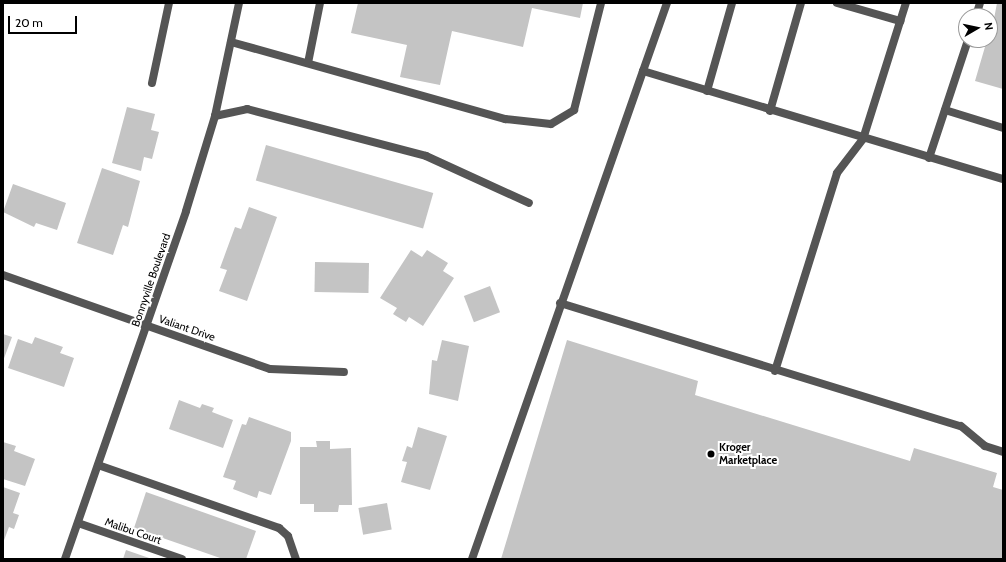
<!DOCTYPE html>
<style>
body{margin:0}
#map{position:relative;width:1006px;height:562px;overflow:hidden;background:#fff;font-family:Cabin,sans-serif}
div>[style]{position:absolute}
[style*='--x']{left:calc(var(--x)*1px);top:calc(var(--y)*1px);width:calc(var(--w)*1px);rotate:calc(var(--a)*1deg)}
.building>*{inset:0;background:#c4c4c4;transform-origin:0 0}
.lane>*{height:8px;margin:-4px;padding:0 4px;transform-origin:4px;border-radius:4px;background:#555}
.street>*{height:8px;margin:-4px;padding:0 4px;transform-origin:4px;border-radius:4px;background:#555}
.dots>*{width:11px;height:11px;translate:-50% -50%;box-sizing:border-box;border:2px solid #fff;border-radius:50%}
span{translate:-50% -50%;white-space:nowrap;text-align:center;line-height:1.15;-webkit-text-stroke:4px #fff;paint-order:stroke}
.street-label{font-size:11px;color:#000}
.poi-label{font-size:11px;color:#000;font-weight:700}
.left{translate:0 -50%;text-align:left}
.frame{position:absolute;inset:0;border:4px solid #000;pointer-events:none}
.north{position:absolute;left:958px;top:8px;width:40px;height:40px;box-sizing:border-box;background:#fff;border:1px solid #999;border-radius:50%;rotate:81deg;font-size:11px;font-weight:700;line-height:16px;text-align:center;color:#000}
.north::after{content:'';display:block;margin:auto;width:14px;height:18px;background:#000;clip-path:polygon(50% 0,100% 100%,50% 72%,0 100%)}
.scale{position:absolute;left:8px;top:16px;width:69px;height:18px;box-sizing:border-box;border:2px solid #000;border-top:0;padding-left:5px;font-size:12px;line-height:14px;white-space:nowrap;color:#000;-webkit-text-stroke:3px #fff;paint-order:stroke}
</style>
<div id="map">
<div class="building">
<i style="clip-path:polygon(358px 3px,583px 3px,580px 18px,532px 8px,523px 47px,452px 31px,440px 85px,400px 77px,407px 45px,351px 33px)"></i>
<i style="clip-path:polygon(997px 3px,1003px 3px,1003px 89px,975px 81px,987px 40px,990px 40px)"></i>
<i style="clip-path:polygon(127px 107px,155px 114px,151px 130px,159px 132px,152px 159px,144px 157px,141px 171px,112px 163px)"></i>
<i style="left:266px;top:145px;width:174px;height:37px;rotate:16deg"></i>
<i style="clip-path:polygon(102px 168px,140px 181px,128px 227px,123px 225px,113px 255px,77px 243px)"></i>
<i style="clip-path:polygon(13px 184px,66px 203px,57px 230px,36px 223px,34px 227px,3px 212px)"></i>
<i style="clip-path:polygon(249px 207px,277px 217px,247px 301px,219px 291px,227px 270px,220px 268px,235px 227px,241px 229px)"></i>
<i style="clip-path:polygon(411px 250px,422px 257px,427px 250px,448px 263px,443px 271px,454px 278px,423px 326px,409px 317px,406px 322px,393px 314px,397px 308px,380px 298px)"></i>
<i style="left:315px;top:262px;width:54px;height:30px;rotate:1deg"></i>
<i style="left:490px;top:286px;width:28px;height:28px;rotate:69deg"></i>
<i style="clip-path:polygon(3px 334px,12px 337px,3px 361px)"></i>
<i style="clip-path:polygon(35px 337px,63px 347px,60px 353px,74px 358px,64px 387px,8px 368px,18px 339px,32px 344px)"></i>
<i style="clip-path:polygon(442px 340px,469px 346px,458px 401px,429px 394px,432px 360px,437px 361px)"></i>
<i style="clip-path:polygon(567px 340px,698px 381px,695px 395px,910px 461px,914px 448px,997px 473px,993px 487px,1003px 490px,1003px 559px,501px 559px)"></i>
<i style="clip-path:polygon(179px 400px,200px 408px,202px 404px,214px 408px,212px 412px,233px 420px,223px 448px,169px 429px)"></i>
<i style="clip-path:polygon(249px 417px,291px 432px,291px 441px,271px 495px,259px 491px,257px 498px,233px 489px,236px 481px,223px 477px,242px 424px,246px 425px)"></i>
<i style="clip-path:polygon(418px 427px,447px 436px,430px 490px,401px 482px,407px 462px,402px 461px,407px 446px,412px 448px)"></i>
<i style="clip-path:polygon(316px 441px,330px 441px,330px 449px,351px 448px,352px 505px,339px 505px,338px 512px,314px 512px,314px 504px,300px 504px,300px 447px,317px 447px)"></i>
<i style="clip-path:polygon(3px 442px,16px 446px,14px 451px,35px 459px,25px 486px,3px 479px)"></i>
<i style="clip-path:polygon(3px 487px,20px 493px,13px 513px,19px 515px,14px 529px,9px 527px,3px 543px)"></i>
<i style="clip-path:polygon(146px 492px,256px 531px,246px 559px,223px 559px,134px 528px)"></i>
<i style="left:387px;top:503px;width:27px;height:29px;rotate:80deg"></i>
<i style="clip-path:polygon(126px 550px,152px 559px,123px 559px)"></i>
</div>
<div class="lane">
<i style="--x:837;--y:3;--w:66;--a:15.9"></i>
<i style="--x:976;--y:16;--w:14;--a:-73"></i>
<i style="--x:231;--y:42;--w:285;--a:15.7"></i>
<i style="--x:505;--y:119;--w:46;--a:6.2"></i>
<i style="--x:551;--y:124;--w:27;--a:-31"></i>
<i style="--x:574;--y:110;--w:110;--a:-75.8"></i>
<i style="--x:308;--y:63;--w:61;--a:-78.7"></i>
<i style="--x:643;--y:71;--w:72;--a:-70.6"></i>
<i style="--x:152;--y:83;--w:82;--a:-78"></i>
<i style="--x:707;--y:91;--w:91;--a:-74.1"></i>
<i style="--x:945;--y:110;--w:61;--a:17.2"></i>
<i style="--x:770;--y:111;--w:112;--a:-74"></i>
<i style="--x:215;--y:116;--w:33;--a:-12"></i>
<i style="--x:247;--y:109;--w:185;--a:14.7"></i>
<i style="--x:426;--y:156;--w:113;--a:24.5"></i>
<i style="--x:929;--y:158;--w:124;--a:-71.7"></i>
<i style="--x:560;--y:303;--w:419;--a:17.1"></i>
<i style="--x:961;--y:426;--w:31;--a:40"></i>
<i style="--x:985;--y:446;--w:19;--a:18"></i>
<i style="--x:775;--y:371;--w:207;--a:-72.6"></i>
<i style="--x:837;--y:173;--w:43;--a:-52.6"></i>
<i style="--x:863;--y:139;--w:143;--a:-72.5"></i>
<i style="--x:98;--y:465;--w:192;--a:19.2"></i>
<i style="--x:279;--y:528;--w:12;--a:42"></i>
<i style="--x:288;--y:536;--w:24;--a:71"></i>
<i style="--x:472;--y:559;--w:517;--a:-70.69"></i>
<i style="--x:643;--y:71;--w:376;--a:16.7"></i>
</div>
<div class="street">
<i style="--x:3;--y:275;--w:283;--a:19.4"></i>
<i style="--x:270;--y:369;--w:74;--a:2.3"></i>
<i style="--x:78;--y:523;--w:110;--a:19.1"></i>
<i style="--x:65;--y:559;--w:368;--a:-70.8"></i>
<i style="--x:186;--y:211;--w:99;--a:-73"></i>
<i style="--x:215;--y:116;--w:116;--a:-78"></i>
</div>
<div class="dots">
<i style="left:711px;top:454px;background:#000"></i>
</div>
<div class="street-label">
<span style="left:151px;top:280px;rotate:-71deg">Bonnyville Boulevard</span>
<span style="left:187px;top:328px;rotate:19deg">Valiant Drive</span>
<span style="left:133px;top:531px;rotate:19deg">Malibu Court</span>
</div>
<div class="poi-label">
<span class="left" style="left:719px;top:454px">Kroger<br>Marketplace</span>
</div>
<div class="frame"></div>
<div class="north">N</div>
<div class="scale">20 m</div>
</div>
